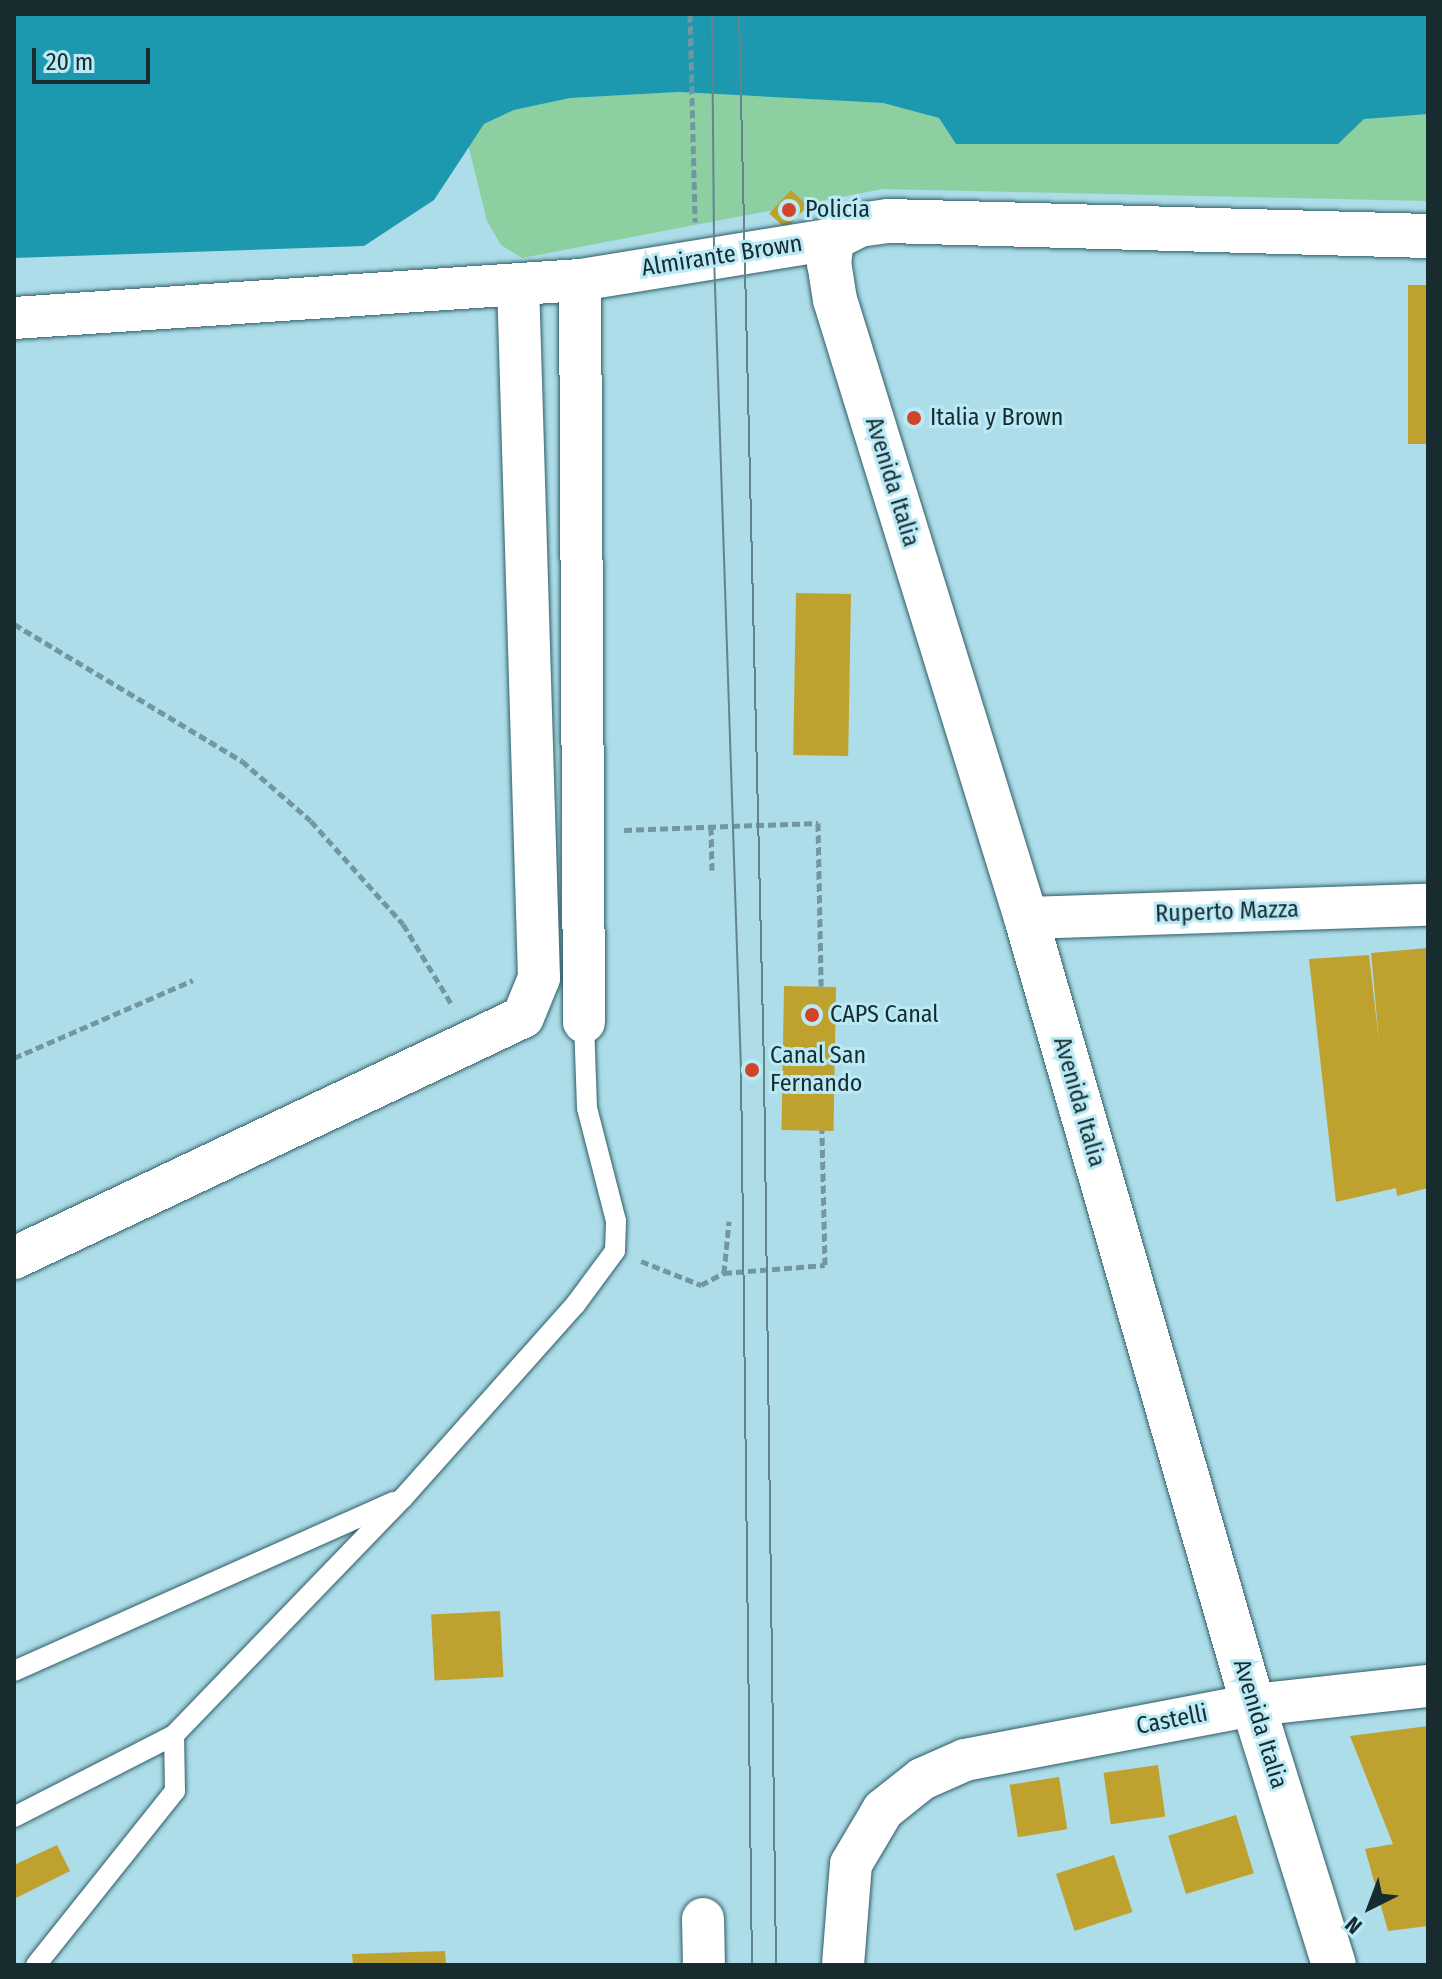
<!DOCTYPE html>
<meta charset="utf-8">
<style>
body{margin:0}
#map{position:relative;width:1442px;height:1979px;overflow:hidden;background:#acdde8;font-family:"Fira Sans Condensed",sans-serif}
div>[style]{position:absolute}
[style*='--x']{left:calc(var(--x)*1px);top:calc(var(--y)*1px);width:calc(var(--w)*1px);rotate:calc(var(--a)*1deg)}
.green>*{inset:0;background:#8ccfa0}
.water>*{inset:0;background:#1d99af}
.building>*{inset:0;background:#bfa130;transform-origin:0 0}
.path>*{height:5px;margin-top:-2.5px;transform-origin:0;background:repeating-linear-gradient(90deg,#7297a0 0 8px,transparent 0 12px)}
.roads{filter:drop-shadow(0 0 2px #2f5d67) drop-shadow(0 0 2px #2f5d67)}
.service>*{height:20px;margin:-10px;padding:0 10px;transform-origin:10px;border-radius:10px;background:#fff}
.minor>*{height:42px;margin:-21px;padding:0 21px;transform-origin:21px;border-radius:21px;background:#fff}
.tertiary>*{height:44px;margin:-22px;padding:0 22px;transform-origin:22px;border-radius:22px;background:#fff}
.tram>*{height:2px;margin:-1px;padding:0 1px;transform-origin:1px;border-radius:1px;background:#62858c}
.dots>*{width:22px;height:22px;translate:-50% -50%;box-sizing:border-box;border:4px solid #b9eaf6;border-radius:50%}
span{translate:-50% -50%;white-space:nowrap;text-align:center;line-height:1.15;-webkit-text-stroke:6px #b9eaf6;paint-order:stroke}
.poi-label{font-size:24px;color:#182b2f}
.left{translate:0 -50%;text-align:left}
.street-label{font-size:24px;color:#182b2f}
.frame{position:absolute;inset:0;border:16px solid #182b2f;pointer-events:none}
.north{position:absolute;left:1330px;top:1867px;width:80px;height:80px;-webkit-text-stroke:6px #b9eaf6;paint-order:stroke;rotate:222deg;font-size:22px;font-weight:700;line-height:32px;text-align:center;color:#182b2f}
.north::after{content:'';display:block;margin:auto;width:28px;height:36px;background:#182b2f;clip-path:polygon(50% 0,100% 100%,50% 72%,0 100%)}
.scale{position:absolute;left:32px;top:48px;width:118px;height:36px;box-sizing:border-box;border:4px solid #182b2f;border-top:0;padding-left:10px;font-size:24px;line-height:28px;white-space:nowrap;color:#182b2f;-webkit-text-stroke:6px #b9eaf6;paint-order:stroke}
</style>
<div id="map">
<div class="green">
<i style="clip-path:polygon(679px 92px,883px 103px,939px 118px,1428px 114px,1428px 201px,883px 189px,522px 258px,501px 245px,487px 221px,468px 144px,484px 124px,514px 110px,570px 98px)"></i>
</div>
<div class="water">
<i style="clip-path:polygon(14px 14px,1428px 14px,1428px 114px,1364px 119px,1338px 144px,956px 144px,939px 118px,883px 103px,679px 92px,570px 98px,514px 110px,484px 124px,434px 200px,364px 246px,14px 258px)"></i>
</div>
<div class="building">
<i style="left:791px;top:190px;width:23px;height:32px;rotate:43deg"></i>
<i style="left:1408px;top:285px;width:20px;height:159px"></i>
<i style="left:796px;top:593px;width:55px;height:162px;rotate:1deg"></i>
<i style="clip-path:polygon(1428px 948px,1428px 1188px,1397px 1196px,1396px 1188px,1336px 1202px,1309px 959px,1369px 955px,1379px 1041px,1371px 953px)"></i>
<i style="left:784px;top:986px;width:52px;height:144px;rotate:1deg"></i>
<i style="left:500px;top:1611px;width:66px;height:69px;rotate:87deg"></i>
<i style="clip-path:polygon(1428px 1726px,1428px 1926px,1388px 1931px,1365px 1849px,1393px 1844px,1350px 1736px)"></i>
<i style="left:1158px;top:1765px;width:52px;height:55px;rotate:82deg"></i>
<i style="left:1059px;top:1777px;width:53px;height:50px;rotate:81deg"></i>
<i style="left:1236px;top:1815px;width:61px;height:71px;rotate:73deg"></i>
<i style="clip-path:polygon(57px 1845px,70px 1871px,14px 1899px,14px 1865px)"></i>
<i style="left:1114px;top:1855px;width:60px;height:61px;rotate:72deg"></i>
<i style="clip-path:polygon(445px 1951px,446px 1965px,353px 1965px,352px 1954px)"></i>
</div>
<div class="path">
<i style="--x:690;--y:14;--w:208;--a:88.6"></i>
<i style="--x:14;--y:624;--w:266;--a:31"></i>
<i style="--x:242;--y:761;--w:91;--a:41"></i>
<i style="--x:311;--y:821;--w:138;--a:48.2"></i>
<i style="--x:403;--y:924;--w:95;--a:58.8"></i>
<i style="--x:711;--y:827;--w:43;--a:88.7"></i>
<i style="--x:624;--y:830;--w:194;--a:-2.1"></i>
<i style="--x:818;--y:823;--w:163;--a:88.9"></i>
<i style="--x:14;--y:1058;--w:195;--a:-23.5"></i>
<i style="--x:641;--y:1261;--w:65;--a:21.8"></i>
<i style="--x:701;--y:1285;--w:26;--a:-28"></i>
<i style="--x:724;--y:1273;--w:52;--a:-84.5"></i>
<i style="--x:724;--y:1273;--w:101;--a:-4.5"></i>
<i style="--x:825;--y:1265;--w:135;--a:-91.3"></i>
</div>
<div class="roads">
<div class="service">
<i style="--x:14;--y:1671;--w:416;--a:-24"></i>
<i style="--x:14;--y:1817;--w:180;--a:-27.1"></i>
<i style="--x:36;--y:1965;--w:223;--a:-51.4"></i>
<i style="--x:175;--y:1791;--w:56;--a:-91"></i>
<i style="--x:174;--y:1735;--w:330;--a:-46"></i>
<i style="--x:403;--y:1498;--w:259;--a:-48.3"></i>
<i style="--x:575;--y:1305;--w:67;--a:-53.5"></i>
<i style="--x:615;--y:1251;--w:30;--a:-88"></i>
<i style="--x:616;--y:1221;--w:117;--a:-104.4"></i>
<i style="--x:587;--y:1108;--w:86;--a:-92"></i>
</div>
<div class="minor">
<i style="--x:580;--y:280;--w:742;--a:89.69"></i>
<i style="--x:14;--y:318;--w:567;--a:-3.84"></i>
<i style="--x:580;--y:280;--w:255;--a:-9.2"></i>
<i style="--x:1026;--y:918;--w:402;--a:-1.9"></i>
<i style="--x:14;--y:1258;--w:563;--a:-25.34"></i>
<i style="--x:523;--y:1017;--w:42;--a:-67.7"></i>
<i style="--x:539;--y:978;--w:694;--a:-91.73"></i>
<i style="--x:703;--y:1919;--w:46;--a:88.8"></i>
<i style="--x:843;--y:1965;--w:101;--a:-85.5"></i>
<i style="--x:851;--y:1864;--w:63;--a:-59.3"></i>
<i style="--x:883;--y:1810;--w:50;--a:-38.5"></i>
<i style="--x:922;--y:1779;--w:47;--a:-23.8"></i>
<i style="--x:965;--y:1760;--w:293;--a:-10.8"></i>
<i style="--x:1253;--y:1705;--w:176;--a:-6.2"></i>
</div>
<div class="tertiary">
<i style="--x:1334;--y:1965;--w:272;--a:-107.3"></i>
<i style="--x:1253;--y:1705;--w:819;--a:-106.09"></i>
<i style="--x:1026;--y:918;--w:647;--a:-107.17"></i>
<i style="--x:835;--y:300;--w:36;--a:-99"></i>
<i style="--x:829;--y:264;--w:25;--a:-83"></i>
<i style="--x:832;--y:239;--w:30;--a:-27"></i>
<i style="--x:859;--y:225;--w:29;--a:-8"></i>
<i style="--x:888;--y:221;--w:540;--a:1.59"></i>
</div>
</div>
<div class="tram">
<i style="--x:712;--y:14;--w:242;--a:89.5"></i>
<i style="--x:714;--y:256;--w:813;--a:88.1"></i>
<i style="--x:741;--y:1069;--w:896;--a:89.3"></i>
<i style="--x:739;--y:14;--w:1055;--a:88.64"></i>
<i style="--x:764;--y:1069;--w:896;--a:89.23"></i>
</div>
<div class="dots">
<i style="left:789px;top:210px;background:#d04529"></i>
<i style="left:914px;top:418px;background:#d04529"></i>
<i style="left:812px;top:1015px;background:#d04529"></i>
<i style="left:752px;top:1070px;background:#d04529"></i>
</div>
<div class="poi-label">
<span class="left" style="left:805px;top:210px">Policía</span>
<span class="left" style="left:930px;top:418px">Italia y Brown</span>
<span class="left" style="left:830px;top:1015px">CAPS Canal</span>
<span class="left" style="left:770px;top:1070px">Canal San<br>Fernando</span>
</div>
<div class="street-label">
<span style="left:722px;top:256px;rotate:-9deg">Almirante Brown</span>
<span style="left:892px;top:482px;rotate:73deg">Avenida Italia</span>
<span style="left:1227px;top:912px;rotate:-2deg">Ruperto Mazza</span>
<span style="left:1079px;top:1102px;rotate:74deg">Avenida Italia</span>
<span style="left:1172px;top:1720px;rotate:-11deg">Castelli</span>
<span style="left:1260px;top:1724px;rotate:73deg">Avenida Italia</span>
</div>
<div class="frame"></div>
<div class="north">N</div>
<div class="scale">20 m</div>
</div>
